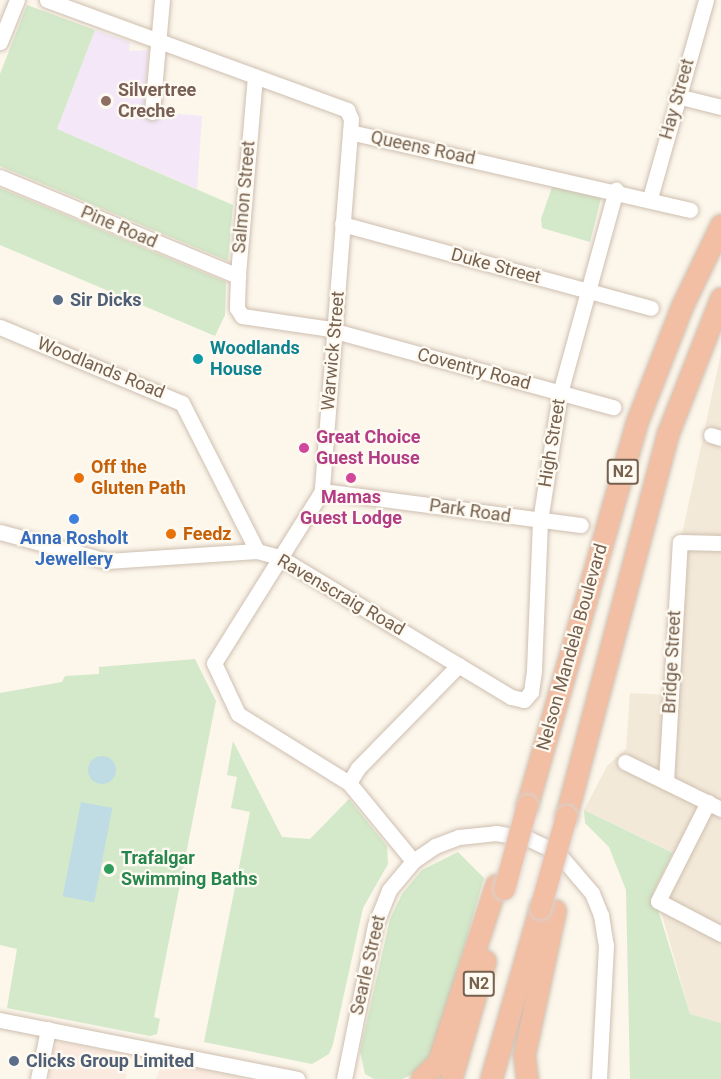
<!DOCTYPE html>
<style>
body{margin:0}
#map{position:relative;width:721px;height:1079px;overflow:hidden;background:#fcf6eb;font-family:Roboto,sans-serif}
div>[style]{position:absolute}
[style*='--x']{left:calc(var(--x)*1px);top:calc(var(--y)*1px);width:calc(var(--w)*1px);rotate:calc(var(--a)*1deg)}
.residential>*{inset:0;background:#f3e9d9}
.commercial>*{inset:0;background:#fbeadf}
.education>*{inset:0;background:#f3e7f8}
.green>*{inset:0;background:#d3e9c9}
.water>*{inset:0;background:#bfdce5;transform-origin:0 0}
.round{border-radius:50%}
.roads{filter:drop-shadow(0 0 2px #cebfb0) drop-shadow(0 0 2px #cebfb0)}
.minor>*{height:15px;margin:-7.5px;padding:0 7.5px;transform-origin:7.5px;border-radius:7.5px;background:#fff}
.highway>*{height:21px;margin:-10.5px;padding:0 10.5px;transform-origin:10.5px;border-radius:10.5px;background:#f2bfa5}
.bridges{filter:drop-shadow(0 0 2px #d9d2cd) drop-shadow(0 0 2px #d9d2cd)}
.highway-bridge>*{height:21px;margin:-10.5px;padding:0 10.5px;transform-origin:10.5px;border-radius:10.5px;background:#f2bfa5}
.dots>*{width:16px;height:16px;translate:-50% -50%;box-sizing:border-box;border:3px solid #fefaf1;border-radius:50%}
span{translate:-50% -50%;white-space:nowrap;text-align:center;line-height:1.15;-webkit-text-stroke:4.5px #fefaf1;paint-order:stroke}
.shield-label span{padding:2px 4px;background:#fefaf1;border:2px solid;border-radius:4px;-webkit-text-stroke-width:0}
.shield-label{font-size:16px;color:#76604e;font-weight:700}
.education-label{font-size:18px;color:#785e54;font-weight:700}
.left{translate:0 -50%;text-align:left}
.street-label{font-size:18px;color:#76604e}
.service-label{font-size:18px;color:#4e5e75;font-weight:700}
.culture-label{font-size:18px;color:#0d838f;font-weight:700}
.hotel-label{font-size:18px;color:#b23c85;font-weight:700}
.food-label{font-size:18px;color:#c56008;font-weight:700}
.shop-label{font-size:18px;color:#366cbe;font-weight:700}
.leisure-label{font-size:18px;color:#27864d;font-weight:700}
</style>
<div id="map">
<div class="residential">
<i style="clip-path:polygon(721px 353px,721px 1023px,690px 1014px,658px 901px,680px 856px,584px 810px,607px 766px,626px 749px,630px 693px,670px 695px,678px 553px)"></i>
</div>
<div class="commercial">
<i style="clip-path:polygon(60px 1042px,126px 1055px,126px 1079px,49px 1079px,55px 1047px)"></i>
<i style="clip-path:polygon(163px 1062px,198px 1069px,247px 1079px,156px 1079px)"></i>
</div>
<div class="education">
<i style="clip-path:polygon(95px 30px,130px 42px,129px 51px,149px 50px,143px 111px,202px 116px,197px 189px,57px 129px)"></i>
</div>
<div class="green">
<i style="clip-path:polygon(27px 5px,95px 30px,57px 129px,233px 205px,228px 261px,0 166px,0 74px)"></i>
<i style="clip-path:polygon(552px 187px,601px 198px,590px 242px,542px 228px,541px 219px)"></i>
<i style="clip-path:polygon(0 188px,226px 282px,225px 315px,215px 336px,0 245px)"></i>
<i style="clip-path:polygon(195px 659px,216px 701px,154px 1017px,160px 1019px,157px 1034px,150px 1036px,7px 1008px,17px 949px,0 945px,0 693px,62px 682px,65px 676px,99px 674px,99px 667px)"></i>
<i style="clip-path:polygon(233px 741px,282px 837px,310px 839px,349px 799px,387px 846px,388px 864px,363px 908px,333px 1044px,329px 1054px,312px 1064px,204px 1042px,250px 812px,231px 808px,237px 777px,227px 775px)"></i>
<i style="clip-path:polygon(584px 810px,673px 853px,653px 893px,690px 1014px,721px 1023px,721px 1079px,630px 1079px,626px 890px,609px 847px,585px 823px)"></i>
<i style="clip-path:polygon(458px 852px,484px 878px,434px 1052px,421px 1069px,403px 1079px,374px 1079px,365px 1074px,360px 1051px,390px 919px,402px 894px,422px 870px)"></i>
</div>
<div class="water">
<i class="round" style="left:88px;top:756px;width:28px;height:28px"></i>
<i style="left:81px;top:802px;width:32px;height:96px;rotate:11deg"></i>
</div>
<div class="roads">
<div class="minor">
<i style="--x:47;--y:0;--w:320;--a:20.1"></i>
<i style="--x:347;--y:110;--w:10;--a:66"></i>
<i style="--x:351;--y:119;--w:13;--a:94"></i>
<i style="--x:350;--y:132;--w:349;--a:12.9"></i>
<i style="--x:0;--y:42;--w:45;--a:-68"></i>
<i style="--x:255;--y:76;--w:201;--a:94.9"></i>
<i style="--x:238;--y:276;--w:32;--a:92"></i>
<i style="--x:237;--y:308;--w:9;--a:58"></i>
<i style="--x:242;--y:316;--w:83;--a:8.3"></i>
<i style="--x:324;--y:328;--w:300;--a:15.3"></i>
<i style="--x:677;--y:96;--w:45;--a:14"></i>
<i style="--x:152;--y:112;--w:112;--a:-84.9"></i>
<i style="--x:350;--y:132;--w:360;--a:94.5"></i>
<i style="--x:322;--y:491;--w:203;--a:122.1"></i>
<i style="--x:214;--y:663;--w:56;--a:64.8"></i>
<i style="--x:238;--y:714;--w:131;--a:31.9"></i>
<i style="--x:349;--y:783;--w:101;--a:50.6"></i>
<i style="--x:0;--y:177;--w:258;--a:22.6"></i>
<i style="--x:650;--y:198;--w:206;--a:-74.2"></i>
<i style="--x:342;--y:224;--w:320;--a:15.2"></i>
<i style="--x:0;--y:327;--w:197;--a:22.7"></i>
<i style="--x:182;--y:403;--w:166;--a:63.1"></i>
<i style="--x:711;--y:435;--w:10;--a:17"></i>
<i style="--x:322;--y:491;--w:261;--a:7.5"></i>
<i style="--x:0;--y:532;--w:111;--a:15.2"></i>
<i style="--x:107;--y:561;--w:150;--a:-3.8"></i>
<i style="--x:257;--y:551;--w:23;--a:15"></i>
<i style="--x:279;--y:557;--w:271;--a:31.1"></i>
<i style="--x:511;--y:697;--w:13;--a:13"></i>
<i style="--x:524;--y:700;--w:11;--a:-49"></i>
<i style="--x:531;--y:692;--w:22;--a:-82"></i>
<i style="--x:534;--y:670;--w:149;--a:-87.7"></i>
<i style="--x:540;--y:521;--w:130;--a:-81.1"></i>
<i style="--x:560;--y:393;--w:211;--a:-74.6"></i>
<i style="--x:625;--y:762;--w:107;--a:26.1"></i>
<i style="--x:666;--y:782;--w:240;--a:-86.7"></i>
<i style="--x:680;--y:542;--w:41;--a:1.4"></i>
<i style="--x:349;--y:783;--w:17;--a:-59"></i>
<i style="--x:358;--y:768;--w:144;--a:-45.6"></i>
<i style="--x:708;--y:802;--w:111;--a:116.8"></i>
<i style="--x:658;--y:901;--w:71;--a:27.6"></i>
<i style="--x:0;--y:1020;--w:303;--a:11.2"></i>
<i style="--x:38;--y:1079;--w:51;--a:-78.7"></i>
<i style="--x:344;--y:1079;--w:157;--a:-78.6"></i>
<i style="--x:375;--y:925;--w:38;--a:-68"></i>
<i style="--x:389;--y:890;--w:38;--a:-50"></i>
<i style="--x:413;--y:861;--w:27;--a:-34"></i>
<i style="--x:435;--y:846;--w:26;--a:-21"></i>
<i style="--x:459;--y:837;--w:37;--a:-6"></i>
<i style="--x:496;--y:833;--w:34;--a:10"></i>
<i style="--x:529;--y:839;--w:31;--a:25"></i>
<i style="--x:557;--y:852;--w:54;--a:49.5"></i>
<i style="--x:592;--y:893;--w:24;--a:68"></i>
<i style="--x:601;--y:915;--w:30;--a:81"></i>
<i style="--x:606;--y:945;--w:134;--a:93"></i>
</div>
<div class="highway">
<i style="--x:527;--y:805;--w:396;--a:-74"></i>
<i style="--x:636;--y:424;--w:127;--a:-68.7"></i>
<i style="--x:682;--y:306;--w:90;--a:-64.3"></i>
<i style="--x:566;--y:816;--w:396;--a:-75.1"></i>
<i style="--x:668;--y:433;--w:145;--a:-68.6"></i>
<i style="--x:421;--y:1079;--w:24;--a:-45"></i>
<i style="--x:438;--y:1062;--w:186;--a:-71.9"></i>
<i style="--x:451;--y:1079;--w:123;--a:-73.9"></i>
<i style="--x:491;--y:1079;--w:178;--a:-74"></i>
<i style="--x:527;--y:1079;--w:24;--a:-97"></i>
<i style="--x:524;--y:1055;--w:148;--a:-77.9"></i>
</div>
</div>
<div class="bridges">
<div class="highway-bridge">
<i style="--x:504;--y:889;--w:87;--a:-74.7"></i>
<i style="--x:540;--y:908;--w:96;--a:-74.2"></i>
</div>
</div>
<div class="dots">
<i style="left:106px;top:101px;background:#8d6e63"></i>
<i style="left:58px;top:300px;background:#5c6f8a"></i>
<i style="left:198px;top:359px;background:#0f9aa8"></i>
<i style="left:304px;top:448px;background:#d1479c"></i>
<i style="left:79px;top:478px;background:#e8710a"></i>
<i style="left:351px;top:478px;background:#d1479c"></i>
<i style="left:74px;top:519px;background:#3f7fe0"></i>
<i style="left:171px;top:534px;background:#e8710a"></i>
<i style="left:109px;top:869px;background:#2e9e5b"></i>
<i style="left:14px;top:1061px;background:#5c6f8a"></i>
</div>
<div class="shield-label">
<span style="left:623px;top:472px">N2</span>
<span style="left:479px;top:984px">N2</span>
</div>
<div class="education-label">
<span class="left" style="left:118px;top:101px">Silvertree<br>Creche</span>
</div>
<div class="street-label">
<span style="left:677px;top:99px;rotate:-74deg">Hay Street</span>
<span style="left:423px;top:148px;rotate:12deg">Queens Road</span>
<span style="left:244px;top:197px;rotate:-85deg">Salmon Street</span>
<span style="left:119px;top:227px;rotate:23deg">Pine Road</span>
<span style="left:496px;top:266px;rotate:15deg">Duke Street</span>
<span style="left:333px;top:351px;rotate:-85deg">Warwick Street</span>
<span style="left:101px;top:368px;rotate:22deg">Woodlands Road</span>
<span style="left:474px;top:369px;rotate:15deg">Coventry Road</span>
<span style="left:552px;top:443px;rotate:-81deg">High Street</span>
<span style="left:470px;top:511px;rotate:8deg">Park Road</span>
<span style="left:341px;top:595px;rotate:30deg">Ravenscraig Road</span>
<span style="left:572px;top:647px;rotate:-74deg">Nelson Mandela Boulevard</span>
<span style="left:672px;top:662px;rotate:-87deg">Bridge Street</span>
<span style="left:368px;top:965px;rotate:-77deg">Searle Street</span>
</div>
<div class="service-label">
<span class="left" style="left:70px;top:300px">Sir Dicks</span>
<span class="left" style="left:26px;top:1061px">Clicks Group Limited</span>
</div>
<div class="culture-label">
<span class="left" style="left:210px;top:359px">Woodlands<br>House</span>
</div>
<div class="hotel-label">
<span class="left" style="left:316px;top:448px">Great Choice<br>Guest House</span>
<span style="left:351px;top:508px">Mamas<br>Guest Lodge</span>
</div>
<div class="food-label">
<span class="left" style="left:91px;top:478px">Off the<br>Gluten Path</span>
<span class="left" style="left:183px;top:534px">Feedz</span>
</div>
<div class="shop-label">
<span style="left:74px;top:549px">Anna Rosholt<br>Jewellery</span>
</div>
<div class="leisure-label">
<span class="left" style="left:121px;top:869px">Trafalgar<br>Swimming Baths</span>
</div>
</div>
